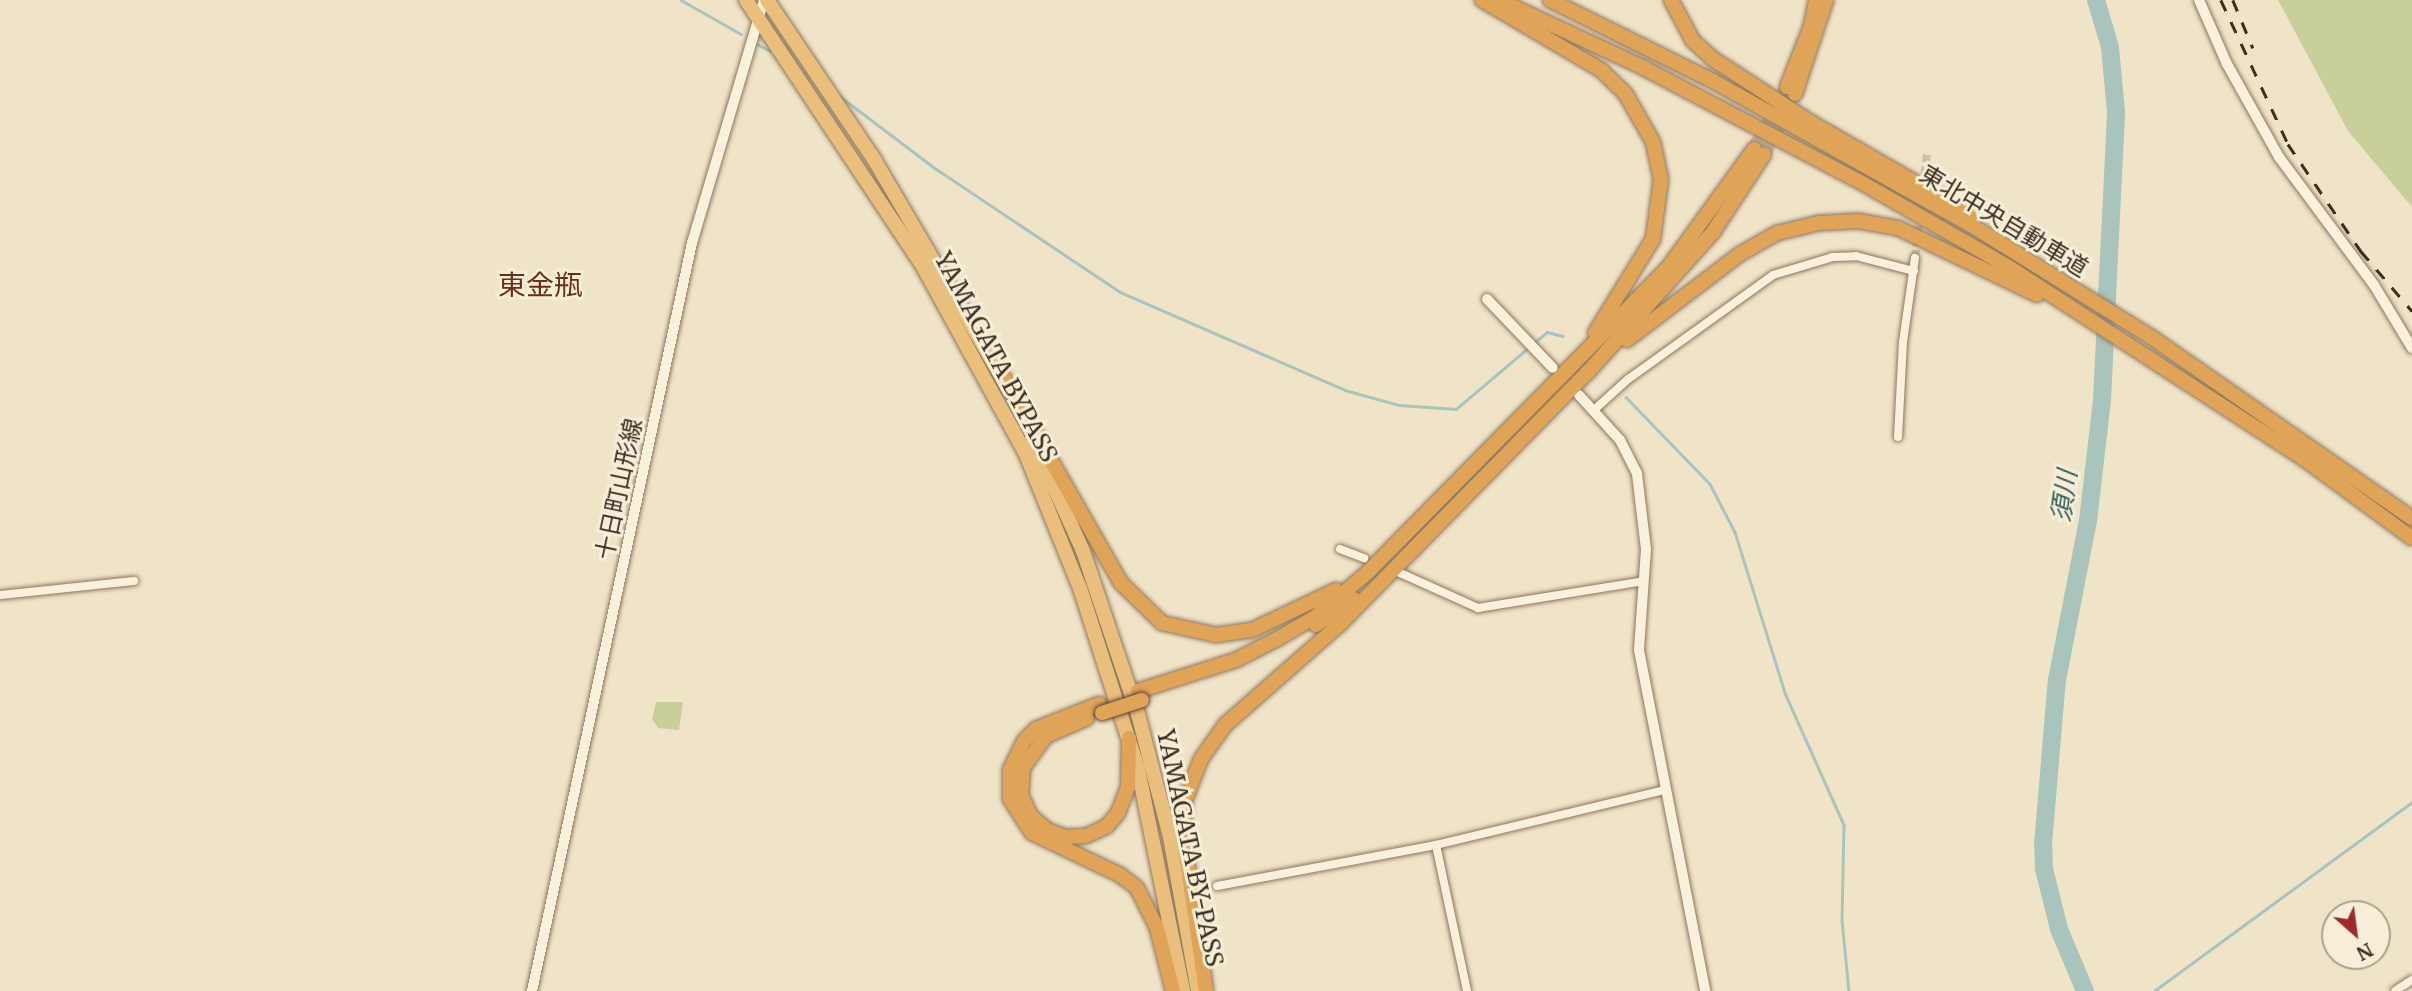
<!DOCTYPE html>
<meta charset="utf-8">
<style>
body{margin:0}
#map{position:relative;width:2412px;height:991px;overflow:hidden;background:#f0e4c8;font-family:Merriweather,"Noto Sans JP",serif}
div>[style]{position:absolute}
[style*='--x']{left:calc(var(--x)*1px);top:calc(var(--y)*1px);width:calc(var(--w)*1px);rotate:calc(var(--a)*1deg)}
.green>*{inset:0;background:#c9cf9b}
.stream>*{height:2.5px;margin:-1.25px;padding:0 1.25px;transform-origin:1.25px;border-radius:1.25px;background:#a9c4bc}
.river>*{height:18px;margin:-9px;padding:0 9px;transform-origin:9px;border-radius:9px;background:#a9c4bc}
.minor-tunnel>*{height:8px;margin-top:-4px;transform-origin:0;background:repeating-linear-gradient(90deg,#ccc0a6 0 8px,transparent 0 12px)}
.motorway-tunnel>*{height:14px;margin-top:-7px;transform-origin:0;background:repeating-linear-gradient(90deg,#ccc0a6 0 14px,transparent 0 21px)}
.roads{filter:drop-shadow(0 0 2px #8d765c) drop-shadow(0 0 2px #8d765c)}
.minor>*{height:8px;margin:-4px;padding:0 4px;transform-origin:4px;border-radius:4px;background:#faf1dc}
.tertiary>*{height:10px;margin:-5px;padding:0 5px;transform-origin:5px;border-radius:5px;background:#faf1dc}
.secondary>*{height:10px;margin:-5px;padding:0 5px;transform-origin:5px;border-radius:5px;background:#faf1dc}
.trunk>*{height:14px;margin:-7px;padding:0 7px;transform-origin:7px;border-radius:7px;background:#eabe7c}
.motorway>*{height:14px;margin:-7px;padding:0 7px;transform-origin:7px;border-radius:7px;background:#e0a458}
.rail>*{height:2.5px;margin-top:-1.25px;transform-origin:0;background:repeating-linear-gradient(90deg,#3d2e20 0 12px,transparent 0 24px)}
.bridges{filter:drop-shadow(0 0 2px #5b4430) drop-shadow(0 0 2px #5b4430)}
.motorway-bridge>*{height:14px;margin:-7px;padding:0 7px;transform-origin:7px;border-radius:7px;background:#e0a458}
span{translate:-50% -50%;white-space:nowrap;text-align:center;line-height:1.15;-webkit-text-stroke:6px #f7eed8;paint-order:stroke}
.street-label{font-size:24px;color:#3d2e20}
.water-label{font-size:26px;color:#2f5d5a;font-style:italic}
.quarter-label{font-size:28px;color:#6b2e1e}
.north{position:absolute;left:2321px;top:900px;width:70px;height:70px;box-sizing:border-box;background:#f7eed8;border:2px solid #ada18e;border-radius:50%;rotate:152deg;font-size:19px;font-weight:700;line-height:28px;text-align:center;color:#3d2e20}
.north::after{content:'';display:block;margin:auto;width:24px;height:32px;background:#9e2a2b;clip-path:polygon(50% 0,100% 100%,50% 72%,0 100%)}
</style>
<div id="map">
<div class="green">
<i style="clip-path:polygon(2278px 0,2412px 0,2412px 207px,2348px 131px)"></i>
<i style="clip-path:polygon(656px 702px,683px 702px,679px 730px,658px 728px,652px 719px)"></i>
</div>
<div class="stream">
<i style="--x:681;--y:0;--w:69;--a:29.5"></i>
<i style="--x:757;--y:44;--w:15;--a:28"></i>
<i style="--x:841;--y:97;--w:118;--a:37.1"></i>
<i style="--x:935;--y:168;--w:223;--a:33.8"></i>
<i style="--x:1120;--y:292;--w:245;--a:23.5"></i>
<i style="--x:1345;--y:390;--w:56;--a:15.5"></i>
<i style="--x:1399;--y:405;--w:57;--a:4"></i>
<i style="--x:1456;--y:409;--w:96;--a:-40.3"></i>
<i style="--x:1534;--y:343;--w:17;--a:-40"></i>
<i style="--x:1547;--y:332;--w:16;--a:14"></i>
<i style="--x:1626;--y:397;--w:121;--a:46"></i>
<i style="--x:1710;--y:484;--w:54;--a:62.5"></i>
<i style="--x:1735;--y:532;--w:169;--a:72.7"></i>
<i style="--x:1785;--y:693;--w:145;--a:65.9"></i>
<i style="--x:1844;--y:825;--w:95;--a:91.2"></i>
<i style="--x:1842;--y:920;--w:71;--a:84.4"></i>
<i style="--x:2154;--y:991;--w:320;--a:-36.2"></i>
</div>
<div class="river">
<i style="--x:2085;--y:991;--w:67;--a:-112.8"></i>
<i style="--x:2059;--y:929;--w:62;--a:-104"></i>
<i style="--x:2044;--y:869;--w:24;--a:-92"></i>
<i style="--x:2043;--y:845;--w:166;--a:-85.2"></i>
<i style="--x:2057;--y:680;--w:162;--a:-79"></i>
<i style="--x:2088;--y:521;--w:122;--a:-83.4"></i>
<i style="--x:2102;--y:400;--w:288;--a:-87.2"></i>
<i style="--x:2116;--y:112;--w:65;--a:-95.3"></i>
<i style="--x:2110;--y:47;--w:49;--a:-106.6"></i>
</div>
<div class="minor-tunnel">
<i style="--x:1915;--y:258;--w:106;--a:-83.5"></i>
</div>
<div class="motorway-tunnel">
<i style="--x:1754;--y:149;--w:70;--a:-62"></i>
<i style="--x:1764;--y:154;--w:68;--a:-62.7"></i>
</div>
<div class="roads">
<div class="minor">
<i style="--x:1594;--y:410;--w:45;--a:-42.3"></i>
<i style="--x:1627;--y:380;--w:180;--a:-35.7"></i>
<i style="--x:1773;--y:275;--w:63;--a:-16.7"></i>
<i style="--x:1833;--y:257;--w:23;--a:-2"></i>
<i style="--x:1856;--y:256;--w:60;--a:14.5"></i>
<i style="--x:1898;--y:437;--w:95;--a:-87"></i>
<i style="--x:1903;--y:342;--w:85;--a:-81.9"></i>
<i style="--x:1340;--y:549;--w:26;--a:21"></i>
<i style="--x:1398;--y:572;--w:88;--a:24.2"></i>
<i style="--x:1478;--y:608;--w:168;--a:-9.2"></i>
<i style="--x:0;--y:595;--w:135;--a:-6"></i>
<i style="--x:1436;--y:845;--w:149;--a:78"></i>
<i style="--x:1217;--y:886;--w:223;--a:-10.6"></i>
<i style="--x:1436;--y:845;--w:236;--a:-13.5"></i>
<i style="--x:2395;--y:991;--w:20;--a:-33"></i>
</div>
<div class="tertiary">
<i style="--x:2199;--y:0;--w:70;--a:66.4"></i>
<i style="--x:2227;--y:64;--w:107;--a:60.8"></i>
<i style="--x:2279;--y:157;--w:159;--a:53.4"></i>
<i style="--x:2374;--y:285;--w:74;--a:58.9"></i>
<i style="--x:1487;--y:299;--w:95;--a:46.3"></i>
<i style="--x:1579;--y:395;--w:61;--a:47.7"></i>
<i style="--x:1620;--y:440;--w:38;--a:63"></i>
<i style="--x:1637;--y:474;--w:76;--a:83.2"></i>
<i style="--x:1646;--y:549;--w:101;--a:94"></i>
<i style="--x:1639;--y:650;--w:347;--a:79"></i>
</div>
<div class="secondary">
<i style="--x:532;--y:991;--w:765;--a:-77.93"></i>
<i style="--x:692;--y:243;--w:253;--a:-73.5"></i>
</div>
<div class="trunk">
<i style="--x:746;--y:0;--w:316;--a:56.4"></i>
<i style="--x:921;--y:263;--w:216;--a:61.2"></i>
<i style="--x:1025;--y:452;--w:147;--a:68"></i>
<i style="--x:1080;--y:588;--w:190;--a:72.2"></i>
<i style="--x:1138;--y:769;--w:227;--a:78.5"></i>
<i style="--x:767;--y:0;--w:194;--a:56.1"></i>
<i style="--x:875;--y:161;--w:263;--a:59.6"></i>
<i style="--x:1032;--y:438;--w:124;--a:65.7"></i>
<i style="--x:1083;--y:551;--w:172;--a:71.4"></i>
<i style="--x:1138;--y:714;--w:127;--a:75.4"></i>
<i style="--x:1170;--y:837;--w:157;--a:79.7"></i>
</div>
<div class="motorway">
<i style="--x:1482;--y:0;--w:138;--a:30.5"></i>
<i style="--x:1601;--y:70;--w:33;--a:44"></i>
<i style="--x:1625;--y:93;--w:56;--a:60.3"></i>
<i style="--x:1653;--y:142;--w:38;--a:78"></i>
<i style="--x:1661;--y:179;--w:61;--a:97.6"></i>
<i style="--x:1653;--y:239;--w:110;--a:121.7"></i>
<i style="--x:1499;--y:0;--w:160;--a:25.1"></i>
<i style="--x:1644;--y:68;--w:249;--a:27.8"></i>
<i style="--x:1864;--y:184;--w:165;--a:29.8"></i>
<i style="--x:2007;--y:266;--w:358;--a:33"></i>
<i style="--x:2307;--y:461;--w:130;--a:36.3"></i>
<i style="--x:1550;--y:0;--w:182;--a:26.4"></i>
<i style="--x:1713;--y:81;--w:295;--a:29.2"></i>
<i style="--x:1971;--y:225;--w:216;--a:31.9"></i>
<i style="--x:2154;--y:339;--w:314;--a:34.8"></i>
<i style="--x:1671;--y:0;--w:47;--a:61.8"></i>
<i style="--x:1693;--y:41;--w:27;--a:42"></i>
<i style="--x:1713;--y:59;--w:118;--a:32.9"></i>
<i style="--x:1812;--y:123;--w:185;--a:29.9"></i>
<i style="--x:1787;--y:87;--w:66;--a:-68.5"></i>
<i style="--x:1811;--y:26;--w:26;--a:-79"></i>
<i style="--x:1795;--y:94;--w:99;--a:-71.7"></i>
<i style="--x:1627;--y:340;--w:142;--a:-37.3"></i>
<i style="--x:1740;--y:254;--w:43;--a:-29.6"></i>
<i style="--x:1777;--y:233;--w:43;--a:-13.4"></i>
<i style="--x:1819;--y:223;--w:39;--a:-3"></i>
<i style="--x:1858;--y:221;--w:41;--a:9.9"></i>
<i style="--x:1898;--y:228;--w:154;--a:25.7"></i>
<i style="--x:1004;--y:378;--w:236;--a:60.3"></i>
<i style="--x:1121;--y:583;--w:57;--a:44.3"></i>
<i style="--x:1162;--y:623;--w:55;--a:12.5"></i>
<i style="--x:1216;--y:635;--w:36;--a:-8"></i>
<i style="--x:1252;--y:630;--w:93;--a:-25.5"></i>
<i style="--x:1316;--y:625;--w:46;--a:-34.4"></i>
<i style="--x:1138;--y:691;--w:103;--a:-17.6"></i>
<i style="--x:1236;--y:660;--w:46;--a:-27.1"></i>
<i style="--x:1277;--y:639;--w:44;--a:-30.1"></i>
<i style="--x:1315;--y:617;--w:70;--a:-40.3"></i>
<i style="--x:1368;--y:572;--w:427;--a:-45.4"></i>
<i style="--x:1668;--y:268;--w:147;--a:-54.1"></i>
<i style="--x:1099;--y:704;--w:68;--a:158.4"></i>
<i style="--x:1036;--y:729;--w:17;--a:135"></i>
<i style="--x:1024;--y:741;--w:32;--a:116"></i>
<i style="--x:1010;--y:770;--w:29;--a:90"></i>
<i style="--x:1010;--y:799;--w:40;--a:57.1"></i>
<i style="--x:1032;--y:833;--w:98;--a:25.5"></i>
<i style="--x:1120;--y:875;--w:21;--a:37"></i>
<i style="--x:1137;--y:888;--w:45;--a:63.4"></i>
<i style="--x:1157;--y:928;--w:65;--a:75.7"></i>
<i style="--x:1087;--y:718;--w:45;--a:156.3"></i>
<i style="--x:1046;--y:736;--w:39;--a:126"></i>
<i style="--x:1023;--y:768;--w:27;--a:94"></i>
<i style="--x:1021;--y:795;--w:23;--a:65"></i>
<i style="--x:1031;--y:816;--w:21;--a:41"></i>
<i style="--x:1047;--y:830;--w:19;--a:21"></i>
<i style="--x:1065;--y:837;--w:21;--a:-3"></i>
<i style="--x:1086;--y:836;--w:23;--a:-25"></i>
<i style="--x:1107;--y:826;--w:17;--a:-50"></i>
<i style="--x:1118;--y:813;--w:28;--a:-69"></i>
<i style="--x:1128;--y:787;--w:49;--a:-88.8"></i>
<i style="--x:1206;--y:991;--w:159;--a:-98.3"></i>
<i style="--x:1183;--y:834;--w:34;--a:-87"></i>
<i style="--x:1185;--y:800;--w:44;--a:-68.7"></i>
<i style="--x:1201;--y:759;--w:42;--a:-54.8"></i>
<i style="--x:1225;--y:725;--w:152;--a:-41.3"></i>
<i style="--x:1339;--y:625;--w:355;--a:-45.5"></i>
<i style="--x:1588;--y:372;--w:188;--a:-48.2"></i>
<i style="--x:1713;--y:232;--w:93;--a:-56.8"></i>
</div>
</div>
<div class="rail">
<i style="--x:2221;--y:0;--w:159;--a:65"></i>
<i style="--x:2288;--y:144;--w:130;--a:55.7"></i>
<i style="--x:2361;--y:251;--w:79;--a:49.6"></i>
<i style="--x:2233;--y:0;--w:52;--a:67.4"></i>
</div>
<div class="bridges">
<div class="motorway-bridge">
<i style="--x:1102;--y:713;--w:42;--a:-18"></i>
</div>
</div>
<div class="street-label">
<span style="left:2004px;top:221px;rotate:31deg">東北中央自動車道</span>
<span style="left:996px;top:357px;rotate:62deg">YAMAGATA BYPASS</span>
<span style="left:619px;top:489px;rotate:-78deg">十日町山形線</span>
<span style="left:1190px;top:848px;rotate:78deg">YAMAGATA BY-PASS</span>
</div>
<div class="water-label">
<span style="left:2064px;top:496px;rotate:-82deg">須川</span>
</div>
<div class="quarter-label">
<span style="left:540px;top:285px">東金瓶</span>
</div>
<div class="north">N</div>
</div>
